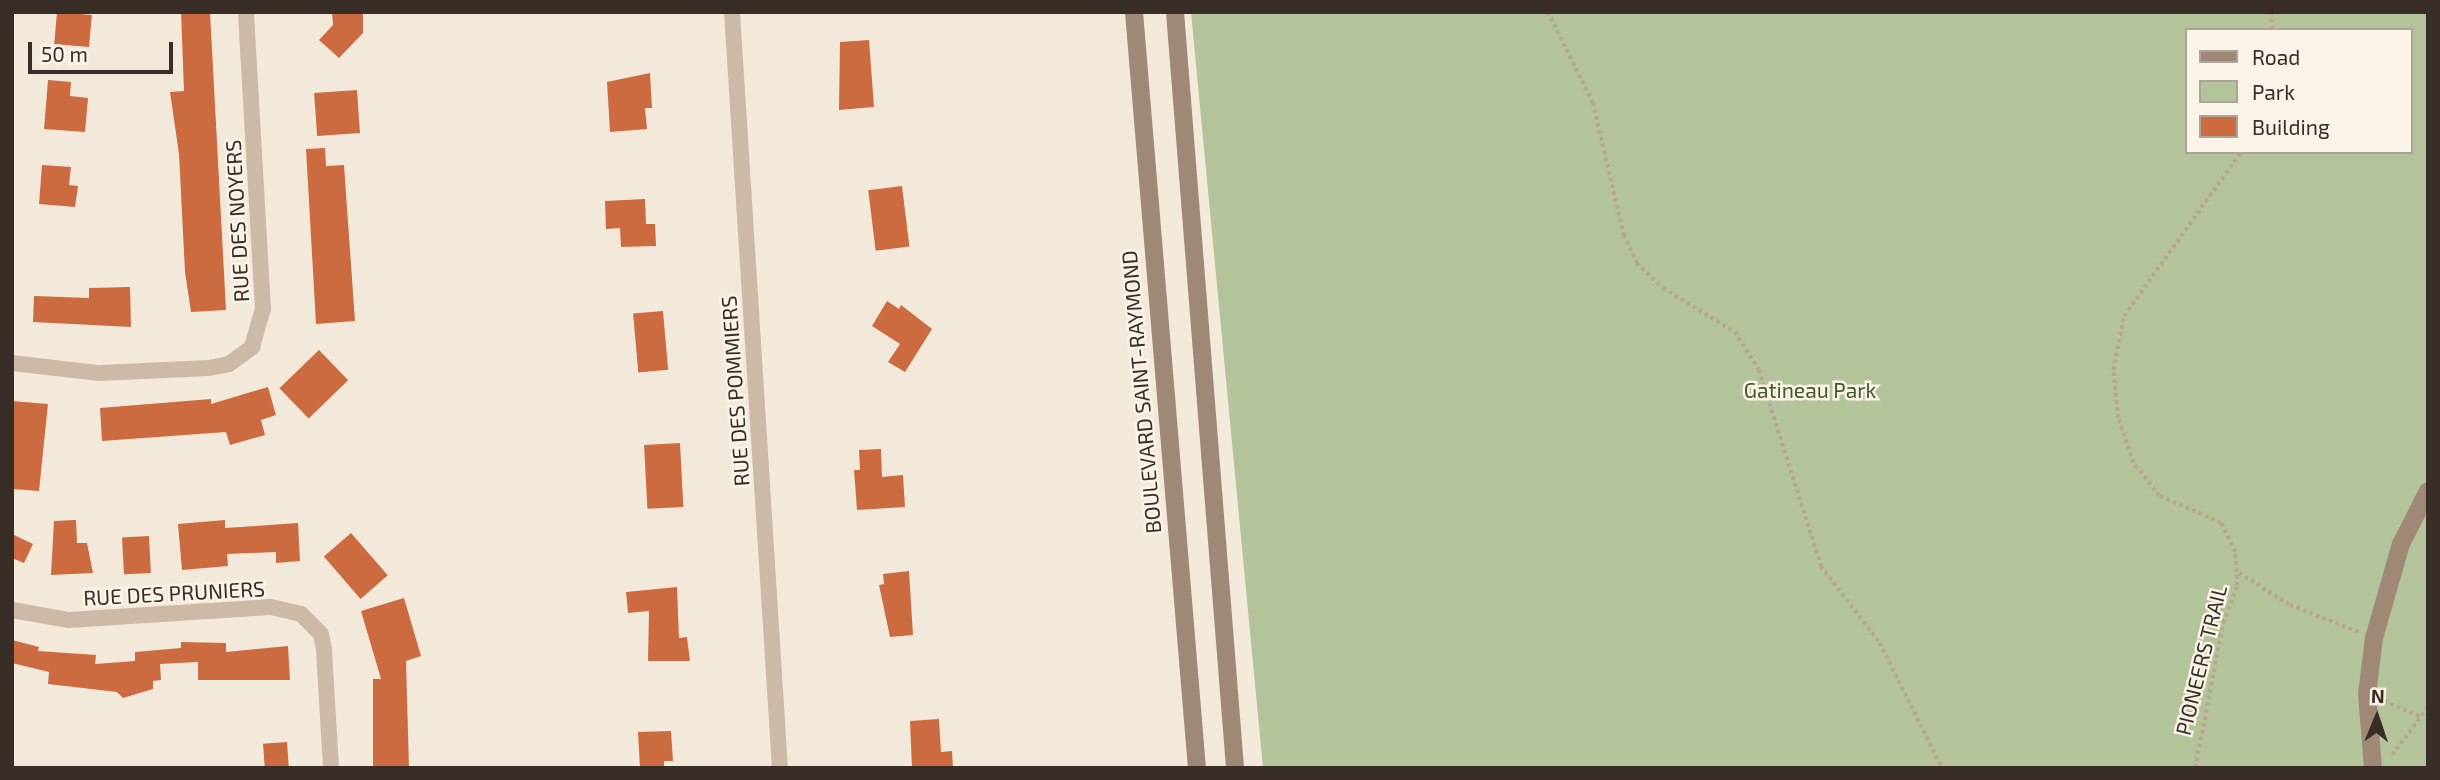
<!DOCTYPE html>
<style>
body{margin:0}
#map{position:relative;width:2440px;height:780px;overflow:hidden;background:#f3e9db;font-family:"Exo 2",sans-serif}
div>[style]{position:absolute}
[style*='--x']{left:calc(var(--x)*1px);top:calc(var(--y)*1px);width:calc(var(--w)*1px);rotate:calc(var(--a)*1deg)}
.green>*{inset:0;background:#b3c39a}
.building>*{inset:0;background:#cc6a40;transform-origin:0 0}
.path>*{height:3.5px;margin-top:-1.75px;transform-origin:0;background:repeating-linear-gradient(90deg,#b8a490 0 3.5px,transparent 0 7px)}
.street>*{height:16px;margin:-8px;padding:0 8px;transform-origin:8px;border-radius:8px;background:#ccbaa6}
.secondary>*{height:18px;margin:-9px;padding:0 9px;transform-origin:9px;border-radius:9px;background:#a08877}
span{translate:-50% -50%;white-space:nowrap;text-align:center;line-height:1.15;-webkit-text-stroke:5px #faf3e8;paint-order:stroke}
.street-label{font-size:21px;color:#382d27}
.park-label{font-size:21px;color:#44572a}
.frame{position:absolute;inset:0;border:14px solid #382d27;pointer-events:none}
.legend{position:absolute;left:2185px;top:28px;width:228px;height:126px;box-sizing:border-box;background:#faf3e8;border:2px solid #aca49b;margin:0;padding:9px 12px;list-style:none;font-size:21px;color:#382d27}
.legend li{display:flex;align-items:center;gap:14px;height:35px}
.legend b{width:35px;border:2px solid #aca49b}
.north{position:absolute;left:2342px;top:682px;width:70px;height:70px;-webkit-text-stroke:5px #faf3e8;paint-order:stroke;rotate:2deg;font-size:19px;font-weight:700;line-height:28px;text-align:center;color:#382d27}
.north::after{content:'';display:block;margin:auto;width:24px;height:32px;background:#382d27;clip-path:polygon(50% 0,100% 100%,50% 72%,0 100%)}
.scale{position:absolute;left:28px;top:42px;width:145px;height:32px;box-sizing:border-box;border:4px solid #382d27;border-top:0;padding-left:9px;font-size:21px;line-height:24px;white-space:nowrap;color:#382d27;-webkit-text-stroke:5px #faf3e8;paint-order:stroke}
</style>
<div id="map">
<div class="green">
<i style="clip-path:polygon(evenodd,1191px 12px,2428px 12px,2428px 768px,1263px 768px,1191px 12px,2186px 30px,2410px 30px,2410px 152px,2186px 152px,2186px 30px)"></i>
</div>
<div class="building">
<i style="left:57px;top:12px;width:35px;height:32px;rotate:5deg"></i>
<i style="clip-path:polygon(181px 12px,210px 12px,226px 310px,191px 312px,185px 272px,179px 154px,170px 92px,184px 91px)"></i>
<i style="clip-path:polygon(332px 12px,363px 12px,363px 33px,339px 58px,319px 40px,333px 25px)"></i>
<i style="clip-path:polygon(869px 40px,874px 107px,839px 110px,840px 42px)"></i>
<i style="clip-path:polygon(650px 73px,652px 108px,645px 108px,647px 129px,610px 132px,607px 82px)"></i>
<i style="clip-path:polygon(48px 80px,71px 82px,70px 96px,88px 98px,85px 132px,44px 129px)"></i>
<i style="left:357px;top:90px;width:43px;height:43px;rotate:86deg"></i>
<i style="clip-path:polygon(325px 148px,326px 166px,344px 165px,355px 321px,316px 324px,306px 149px)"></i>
<i style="clip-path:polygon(42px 165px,71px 167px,69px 185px,78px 186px,75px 207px,39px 204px)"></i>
<i style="left:902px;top:186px;width:61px;height:34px;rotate:83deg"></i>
<i style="clip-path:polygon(645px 199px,646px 224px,655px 224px,656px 246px,621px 247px,620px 228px,606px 229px,605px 201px)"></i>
<i style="clip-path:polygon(130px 287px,131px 327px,33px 322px,34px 296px,89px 298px,89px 288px)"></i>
<i style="clip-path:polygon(887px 301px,899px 309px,901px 305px,932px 329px,905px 372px,888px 362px,900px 344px,872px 326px)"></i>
<i style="left:663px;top:311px;width:59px;height:30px;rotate:85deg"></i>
<i style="left:319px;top:350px;width:42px;height:55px;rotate:46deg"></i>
<i style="clip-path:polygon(268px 387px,276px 415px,261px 420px,265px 435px,230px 445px,226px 432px,102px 441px,100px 408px,211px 399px,211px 404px)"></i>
<i style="clip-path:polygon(12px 401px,48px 404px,39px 491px,12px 489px)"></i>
<i style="left:680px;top:443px;width:64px;height:36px;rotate:87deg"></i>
<i style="clip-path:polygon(881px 449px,882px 477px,903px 475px,905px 507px,857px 510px,854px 470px,860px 470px,859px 450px)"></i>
<i style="clip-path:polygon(76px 520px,77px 543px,87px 543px,93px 573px,51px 575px,54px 521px)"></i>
<i style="clip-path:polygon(225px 520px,225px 528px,298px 523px,300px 561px,276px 563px,276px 552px,227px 554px,228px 566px,182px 570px,178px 524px)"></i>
<i style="left:351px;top:533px;width:56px;height:36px;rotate:49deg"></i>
<i style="clip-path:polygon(12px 534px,33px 544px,24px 563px,12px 558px)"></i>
<i style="left:149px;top:536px;width:37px;height:27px;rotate:87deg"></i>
<i style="clip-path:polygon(909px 571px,913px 635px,890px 637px,879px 585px,884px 584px,883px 574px)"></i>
<i style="clip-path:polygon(677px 587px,679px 638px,687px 637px,690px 661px,648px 661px,649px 611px,628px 613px,626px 592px)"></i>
<i style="clip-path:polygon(404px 598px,421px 656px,406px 661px,409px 768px,373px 768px,373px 679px,381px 679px,361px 611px)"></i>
<i style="clip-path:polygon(12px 640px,39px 647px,38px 651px,96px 655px,95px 664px,135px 661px,135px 652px,181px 648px,181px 642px,226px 643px,226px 652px,288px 646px,290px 680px,198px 680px,198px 662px,160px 664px,161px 680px,153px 681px,153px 689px,123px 698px,117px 692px,48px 684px,49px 672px,12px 663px)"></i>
<i style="clip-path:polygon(939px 719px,941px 752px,952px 751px,953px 768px,912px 768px,910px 721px)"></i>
<i style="clip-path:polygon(671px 731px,673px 761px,664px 761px,664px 768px,640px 768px,638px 732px)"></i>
<i style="left:287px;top:742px;width:26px;height:24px;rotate:86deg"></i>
</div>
<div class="path">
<i style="--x:1548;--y:12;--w:102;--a:63.7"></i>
<i style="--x:1593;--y:103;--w:136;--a:76.8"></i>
<i style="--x:1624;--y:235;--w:31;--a:65"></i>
<i style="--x:1637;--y:263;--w:36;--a:44"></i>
<i style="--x:1663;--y:288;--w:84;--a:31.4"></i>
<i style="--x:1735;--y:332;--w:45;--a:57.7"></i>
<i style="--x:1759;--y:370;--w:206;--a:72.4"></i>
<i style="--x:1821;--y:566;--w:97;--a:52.5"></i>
<i style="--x:1880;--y:643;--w:140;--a:63.6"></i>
<i style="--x:2272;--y:12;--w:18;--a:90"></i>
<i style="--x:2239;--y:573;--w:60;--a:32.1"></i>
<i style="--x:2290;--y:605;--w:74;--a:21.4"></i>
<i style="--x:2384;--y:701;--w:40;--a:23.4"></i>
<i style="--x:2392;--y:755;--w:60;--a:-53.1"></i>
<i style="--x:2195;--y:768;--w:148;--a:-79.1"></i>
<i style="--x:2223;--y:623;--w:40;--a:-69"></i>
<i style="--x:2237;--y:586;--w:34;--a:-93"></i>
<i style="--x:2235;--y:552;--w:32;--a:-116"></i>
<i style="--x:2221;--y:523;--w:68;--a:-156.5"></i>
<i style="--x:2159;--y:496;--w:42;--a:-128.2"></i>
<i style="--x:2133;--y:463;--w:47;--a:-108.4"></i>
<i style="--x:2118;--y:418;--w:48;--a:-95.9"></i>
<i style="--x:2113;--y:370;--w:55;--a:-78.5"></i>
<i style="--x:2124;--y:316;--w:201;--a:-54.5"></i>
</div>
<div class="street">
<i style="--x:732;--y:12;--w:758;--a:86.37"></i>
<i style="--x:12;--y:363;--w:88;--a:6.6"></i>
<i style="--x:99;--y:373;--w:110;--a:-2.6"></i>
<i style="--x:209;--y:368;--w:20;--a:-11"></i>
<i style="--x:229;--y:364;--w:29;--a:-36"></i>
<i style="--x:252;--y:347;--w:40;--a:-74"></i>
<i style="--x:263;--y:309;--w:297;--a:-93.3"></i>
<i style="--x:12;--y:610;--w:58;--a:10"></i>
<i style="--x:69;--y:620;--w:202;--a:-3.7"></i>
<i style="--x:271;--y:607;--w:31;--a:13"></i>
<i style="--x:301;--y:614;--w:28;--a:45"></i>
<i style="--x:321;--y:634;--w:16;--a:79"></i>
<i style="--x:324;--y:650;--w:118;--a:86.6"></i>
</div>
<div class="secondary">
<i style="--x:1134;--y:12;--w:759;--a:85.24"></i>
<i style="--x:1175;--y:12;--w:758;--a:85.46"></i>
<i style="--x:2373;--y:768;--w:74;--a:-94.6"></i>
<i style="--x:2367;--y:694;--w:56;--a:-82.9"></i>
<i style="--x:2374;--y:638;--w:98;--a:-74"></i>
<i style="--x:2401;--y:544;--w:59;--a:-63"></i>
</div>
<div class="street-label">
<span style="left:237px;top:221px;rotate:-93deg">RUE DES NOYERS</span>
<span style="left:735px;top:391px;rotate:-94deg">RUE DES POMMIERS</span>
<span style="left:1141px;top:392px;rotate:-95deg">BOULEVARD SAINT-RAYMOND</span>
<span style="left:174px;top:593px;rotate:-3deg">RUE DES PRUNIERS</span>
<span style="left:2201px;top:660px;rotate:-76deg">PIONEERS TRAIL</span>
</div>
<div class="park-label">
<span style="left:1810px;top:390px">Gatineau Park</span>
</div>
<div class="frame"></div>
<ul class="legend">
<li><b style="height:9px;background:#a08877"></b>Road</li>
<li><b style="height:19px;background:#b3c39a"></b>Park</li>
<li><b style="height:19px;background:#cc6a40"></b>Building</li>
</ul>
<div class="north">N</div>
<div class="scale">50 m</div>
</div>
